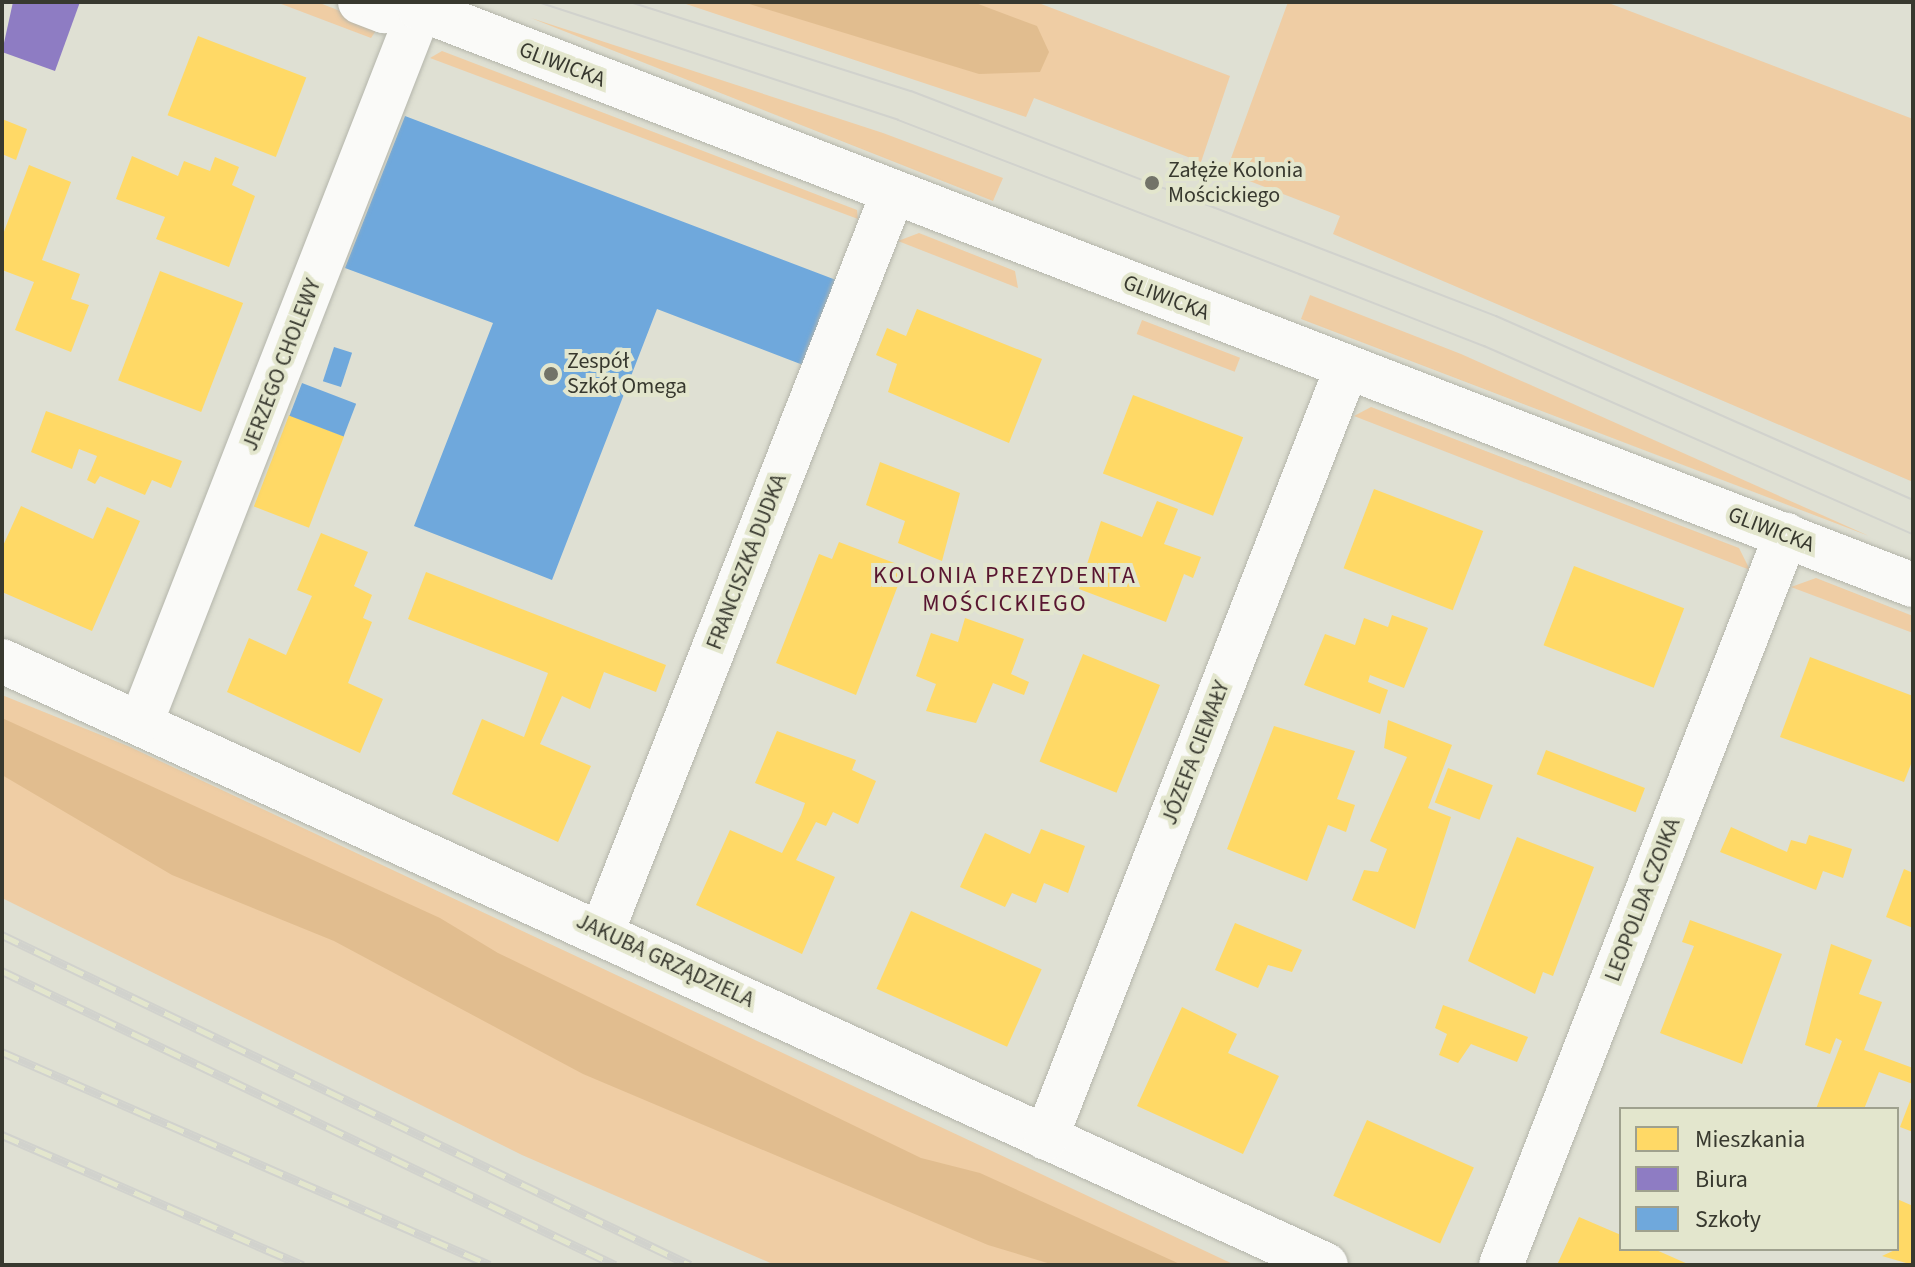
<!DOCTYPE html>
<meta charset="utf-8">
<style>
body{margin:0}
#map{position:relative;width:1915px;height:1267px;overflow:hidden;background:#dfe0d3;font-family:"Source Sans 3",sans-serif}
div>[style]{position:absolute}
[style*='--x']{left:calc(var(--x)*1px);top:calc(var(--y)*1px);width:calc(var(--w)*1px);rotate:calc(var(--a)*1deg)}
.green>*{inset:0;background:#efcda4;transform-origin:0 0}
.forest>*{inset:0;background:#e1bd8f}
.homes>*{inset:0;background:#ffd966;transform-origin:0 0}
.offices>*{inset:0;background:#8e7cc3}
.schools>*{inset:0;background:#6fa8dc;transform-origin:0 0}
.roads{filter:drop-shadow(0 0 2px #b4b5ab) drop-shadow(0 0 2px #b4b5ab)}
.minor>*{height:44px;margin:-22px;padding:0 22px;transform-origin:22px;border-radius:22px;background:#fafaf8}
.tertiary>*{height:44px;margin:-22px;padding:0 22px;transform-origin:22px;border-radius:22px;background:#fafaf8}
.tram>*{height:2px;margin:-1px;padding:0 1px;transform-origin:1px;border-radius:1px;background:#d1d2cd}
.rail>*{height:9px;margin-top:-4.5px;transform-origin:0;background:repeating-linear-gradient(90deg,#e3e6cd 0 18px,#d1d2cd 0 36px);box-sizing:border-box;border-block:2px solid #d1d2cd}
.dots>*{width:22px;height:22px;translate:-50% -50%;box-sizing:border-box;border:4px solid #e3e6cd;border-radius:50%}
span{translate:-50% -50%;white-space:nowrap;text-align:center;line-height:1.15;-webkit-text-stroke:8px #e3e6cd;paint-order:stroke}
.street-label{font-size:22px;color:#38392f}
.poi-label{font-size:22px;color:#38392f}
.left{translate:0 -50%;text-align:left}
.neighbourhood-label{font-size:24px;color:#581530;letter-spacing:2px}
.frame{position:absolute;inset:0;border:4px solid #38392f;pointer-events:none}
.legend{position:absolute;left:1619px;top:1107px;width:280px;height:144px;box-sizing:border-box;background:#e3e6cd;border:2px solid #9fa18e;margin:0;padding:10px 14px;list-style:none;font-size:24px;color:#38392f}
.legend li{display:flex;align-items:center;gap:16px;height:40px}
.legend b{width:40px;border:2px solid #9fa18e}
</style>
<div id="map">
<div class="green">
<i style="clip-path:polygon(276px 2px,317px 2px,379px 26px,371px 38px)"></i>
<i style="clip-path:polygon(680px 2px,1036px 2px,1230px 76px,1201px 162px,1034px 98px,1026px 117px)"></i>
<i style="clip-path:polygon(1288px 2px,1606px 2px,1913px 119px,1913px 482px,1333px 234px,1340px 216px,1226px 172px)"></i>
<i style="clip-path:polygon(531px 18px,883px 133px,1003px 178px,993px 201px)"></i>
<i style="clip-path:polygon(442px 51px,857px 210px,858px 219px,430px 58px)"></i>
<i style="clip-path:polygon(919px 233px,1015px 271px,1018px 288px,898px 241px)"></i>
<i style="clip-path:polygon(1310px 295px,1461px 354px,1869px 536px,1301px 319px)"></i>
<i style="left:1142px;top:320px;width:105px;height:15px;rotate:21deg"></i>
<i style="clip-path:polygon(1371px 407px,1739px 548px,1750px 570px,1354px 416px)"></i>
<i style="clip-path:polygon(1816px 578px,1913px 616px,1913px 633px,1791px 587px)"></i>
<i style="clip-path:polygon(2px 695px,128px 746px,1235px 1265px,775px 1265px,522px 1155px,2px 898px)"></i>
</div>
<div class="forest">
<i style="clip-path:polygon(743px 2px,973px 2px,1037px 26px,1049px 52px,1040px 72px,979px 74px)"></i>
<i style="clip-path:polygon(2px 718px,440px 918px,498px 953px,921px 1158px,980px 1173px,1182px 1265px,1054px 1265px,988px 1245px,583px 1074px,334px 941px,172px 875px,2px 775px)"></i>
</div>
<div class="homes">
<i style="left:198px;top:36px;width:116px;height:85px;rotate:21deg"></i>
<i style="clip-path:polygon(2px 119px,27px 129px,16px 160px,2px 154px)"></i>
<i style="clip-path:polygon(132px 156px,178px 176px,184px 161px,210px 171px,215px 157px,239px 167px,232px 185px,255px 196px,229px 267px,156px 239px,165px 217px,116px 199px)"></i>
<i style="clip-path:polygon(29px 165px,71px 182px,42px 260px,80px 274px,71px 299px,89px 305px,71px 352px,15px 330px,34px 282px,2px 270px,2px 237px)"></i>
<i style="left:160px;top:271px;width:89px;height:117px;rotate:21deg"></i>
<i style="clip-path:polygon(917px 309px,1042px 359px,1009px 443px,888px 392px,897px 364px,876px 355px,887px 328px,906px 336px)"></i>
<i style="left:1133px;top:395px;width:118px;height:84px;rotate:21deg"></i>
<i style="clip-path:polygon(46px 411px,182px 461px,171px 488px,152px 480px,145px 495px,100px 476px,95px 484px,87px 480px,97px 456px,79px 449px,72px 469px,31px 452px)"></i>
<i style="left:289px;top:415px;width:59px;height:98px;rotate:21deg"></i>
<i style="clip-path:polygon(880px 462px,960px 493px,942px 561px,898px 543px,905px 521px,866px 505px)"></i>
<i style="left:1374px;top:489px;width:117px;height:85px;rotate:21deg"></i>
<i style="clip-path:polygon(1157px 501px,1178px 509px,1164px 544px,1201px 557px,1193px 578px,1184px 574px,1166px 622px,1079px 589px,1101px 521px,1142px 537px)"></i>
<i style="clip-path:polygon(21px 506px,93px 539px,107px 507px,140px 521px,92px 631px,2px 592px,2px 548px)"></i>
<i style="clip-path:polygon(321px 533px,368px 552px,354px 586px,372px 595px,363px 618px,372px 622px,348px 683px,383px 699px,360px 753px,227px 692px,249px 638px,286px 655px,312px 596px,297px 590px)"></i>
<i style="clip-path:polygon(839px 542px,905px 567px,856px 695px,776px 663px,819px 554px,832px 559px)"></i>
<i style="left:1574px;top:566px;width:118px;height:85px;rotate:21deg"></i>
<i style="clip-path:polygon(426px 572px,666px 665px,656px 692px,604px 672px,590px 709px,562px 696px,540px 744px,591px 766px,558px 842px,452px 794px,482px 719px,524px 737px,548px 673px,408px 619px)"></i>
<i style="clip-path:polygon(1392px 615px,1428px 628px,1404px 688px,1370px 675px,1368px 682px,1388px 690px,1380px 714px,1304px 685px,1325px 634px,1355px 645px,1364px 618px,1388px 627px)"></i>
<i style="clip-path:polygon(965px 618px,1024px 639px,1011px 674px,1029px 682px,1024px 695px,993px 683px,976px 723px,926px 711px,936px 684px,916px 676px,931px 633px,958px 642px)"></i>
<i style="left:1083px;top:654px;width:83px;height:116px;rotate:22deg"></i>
<i style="clip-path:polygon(1810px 657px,1913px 696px,1913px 759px,1904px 782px,1780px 737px)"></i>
<i style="clip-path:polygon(1388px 720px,1452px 745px,1428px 808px,1451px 817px,1415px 929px,1352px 900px,1364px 870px,1378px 872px,1387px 849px,1370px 841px,1407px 757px,1384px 748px)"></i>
<i style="clip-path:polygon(1274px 726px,1355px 751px,1337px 799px,1355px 805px,1346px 832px,1328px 825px,1307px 881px,1227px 849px)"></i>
<i style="clip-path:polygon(777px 731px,856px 760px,852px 770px,876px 781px,858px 824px,833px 812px,826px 826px,816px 822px,796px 860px,835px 877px,802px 954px,696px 905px,730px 830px,782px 853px,801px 815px,805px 803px,755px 783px)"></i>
<i style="left:1546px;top:750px;width:106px;height:26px;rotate:21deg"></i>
<i style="left:1448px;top:768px;width:48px;height:37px;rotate:21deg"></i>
<i style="clip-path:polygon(1731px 827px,1787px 852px,1791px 840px,1806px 844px,1809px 835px,1852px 849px,1843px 878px,1823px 871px,1816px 890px,1720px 852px)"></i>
<i style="clip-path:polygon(1041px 829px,1085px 846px,1068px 893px,1044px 883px,1036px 903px,1012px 893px,1005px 907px,960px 887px,985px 833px,1030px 854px)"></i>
<i style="clip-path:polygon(1517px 837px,1594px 867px,1553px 976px,1543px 972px,1535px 994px,1468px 961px)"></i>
<i style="clip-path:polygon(1904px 869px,1913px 873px,1913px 928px,1886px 917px)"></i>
<i style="left:911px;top:911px;width:143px;height:85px;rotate:24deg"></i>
<i style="clip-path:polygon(1690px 920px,1782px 954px,1742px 1064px,1660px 1033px,1694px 946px,1682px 942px)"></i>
<i style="clip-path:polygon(1235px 923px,1302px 950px,1292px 972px,1268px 965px,1258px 988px,1215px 970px)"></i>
<i style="clip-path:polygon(1831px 944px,1872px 960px,1859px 994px,1882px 1002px,1864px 1050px,1913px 1068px,1913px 1084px,1879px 1072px,1864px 1109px,1816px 1109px,1842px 1041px,1836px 1038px,1830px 1054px,1805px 1045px)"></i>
<i style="clip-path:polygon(1443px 1005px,1528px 1037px,1517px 1062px,1471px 1044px,1458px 1063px,1439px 1055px,1447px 1034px,1435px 1028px)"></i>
<i style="clip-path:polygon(1182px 1007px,1237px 1034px,1228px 1053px,1279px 1076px,1243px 1154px,1137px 1106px)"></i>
<i style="clip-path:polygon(1913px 1093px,1913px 1132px,1900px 1127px)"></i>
<i style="left:1367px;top:1120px;width:117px;height:83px;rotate:24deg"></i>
<i style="clip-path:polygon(1897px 1199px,1913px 1206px,1913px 1265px,1882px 1256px,1897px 1249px)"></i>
<i style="clip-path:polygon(1579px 1217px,1621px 1235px,1621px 1249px,1654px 1249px,1690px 1265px,1557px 1265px)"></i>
</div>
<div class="offices">
<i style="clip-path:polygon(13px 2px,80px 2px,55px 71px,2px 52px)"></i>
</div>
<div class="schools">
<i style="clip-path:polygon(405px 116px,836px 280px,803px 365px,657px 309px,552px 580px,414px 526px,493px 323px,345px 268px)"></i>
<i style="left:334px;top:347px;width:19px;height:36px;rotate:18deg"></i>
<i style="left:302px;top:383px;width:58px;height:35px;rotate:21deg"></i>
</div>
<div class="roads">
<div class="minor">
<i style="--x:2;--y:661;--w:1455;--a:24.52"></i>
<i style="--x:142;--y:720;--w:763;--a:-68.64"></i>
<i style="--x:602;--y:932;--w:794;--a:-68.51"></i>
<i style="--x:1046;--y:1138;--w:828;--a:-68.67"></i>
<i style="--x:1501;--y:1265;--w:784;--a:-68.67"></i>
</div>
<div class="tertiary">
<i style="--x:360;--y:2;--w:26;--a:21"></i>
<i style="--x:384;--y:11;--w:36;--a:-3"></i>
<i style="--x:420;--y:9;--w:1600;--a:21.1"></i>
</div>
</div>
<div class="tram">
<i style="--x:538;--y:2;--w:379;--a:18.1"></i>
<i style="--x:898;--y:120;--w:430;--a:21"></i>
<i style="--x:1299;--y:274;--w:199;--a:21.3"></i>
<i style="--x:1484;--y:346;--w:468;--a:23.7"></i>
<i style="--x:630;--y:2;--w:295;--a:17.6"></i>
<i style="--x:911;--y:91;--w:627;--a:21.04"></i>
<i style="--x:1496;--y:316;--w:456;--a:23.8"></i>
</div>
<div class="rail">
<i style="--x:2;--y:935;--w:763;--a:25.62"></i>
<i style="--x:2;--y:971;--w:680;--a:25.62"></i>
<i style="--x:2;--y:1052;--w:532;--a:23.58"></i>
<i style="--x:2;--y:1135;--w:328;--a:23.4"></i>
</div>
<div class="dots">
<i style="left:1152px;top:183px;background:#727368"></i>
<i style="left:551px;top:374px;background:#727368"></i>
</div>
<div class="street-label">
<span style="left:562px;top:65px;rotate:21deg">GLIWICKA</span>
<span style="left:1166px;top:298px;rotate:21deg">GLIWICKA</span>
<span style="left:282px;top:365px;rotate:-69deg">JERZEGO CHOLEWY</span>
<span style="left:1771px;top:530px;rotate:21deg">GLIWICKA</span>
<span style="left:747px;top:562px;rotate:-69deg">FRANCISZKA DUDKA</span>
<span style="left:1196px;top:753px;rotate:-69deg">JÓZEFA CIEMAŁY</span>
<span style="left:1643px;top:900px;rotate:-69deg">LEOPOLDA CZOIKA</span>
<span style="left:665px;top:961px;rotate:25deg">JAKUBA GRZĄDZIELA</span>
</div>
<div class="poi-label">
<span class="left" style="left:1168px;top:183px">Załęże Kolonia<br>Mościckiego</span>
<span class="left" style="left:567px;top:374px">Zespół<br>Szkół Omega</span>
</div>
<div class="neighbourhood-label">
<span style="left:1005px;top:590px">KOLONIA PREZYDENTA<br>MOŚCICKIEGO</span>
</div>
<div class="frame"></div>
<ul class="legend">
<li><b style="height:22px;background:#ffd966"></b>Mieszkania</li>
<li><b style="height:22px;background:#8e7cc3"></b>Biura</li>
<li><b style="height:22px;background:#6fa8dc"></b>Szkoły</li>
</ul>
</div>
